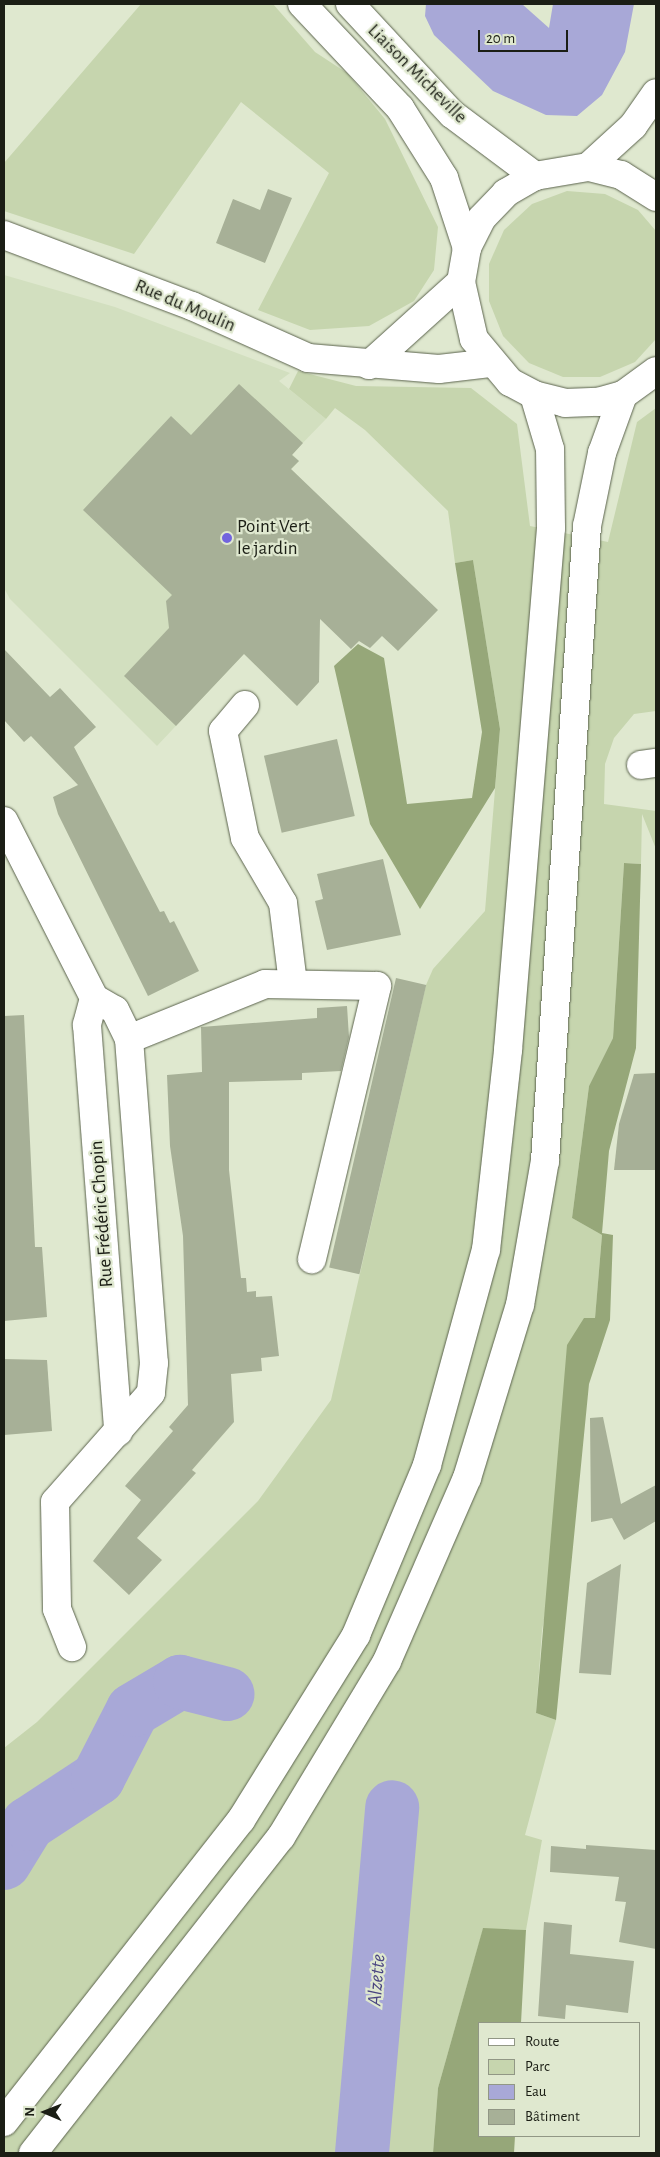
<!DOCTYPE html>
<meta charset="utf-8">
<style>
body{margin:0}
#map{position:relative;width:660px;height:2157px;overflow:hidden;background:#dfe8cf;font-family:"Alegreya Sans",sans-serif}
div>[style]{position:absolute}
[style*='--x']{left:calc(var(--x)*1px);top:calc(var(--y)*1px);width:calc(var(--w)*1px);rotate:calc(var(--a)*1deg)}
.built>*{inset:0;background:#d2dfbf}
.green>*{inset:0;background:#c6d5ae}
.forest>*{inset:0;background:#96a779}
.water>*{inset:0;background:#a8a8d7}
.river>*{height:54px;margin:-27px;padding:0 27px;transform-origin:27px;border-radius:27px;background:#a8a8d7}
.building>*{inset:0;background:#a7b097;transform-origin:0 0}
.roads{filter:drop-shadow(0 0 1px #5b634d) drop-shadow(0 0 1px #5b634d)}
.minor>*{height:28px;margin:-14px;padding:0 14px;transform-origin:14px;border-radius:14px;background:#fff}
.tertiary>*{height:28px;margin:-14px;padding:0 14px;transform-origin:14px;border-radius:14px;background:#fff}
.primary>*{height:28px;margin:-14px;padding:0 14px;transform-origin:14px;border-radius:14px;background:#fff}
.trunk>*{height:28px;margin:-14px;padding:0 14px;transform-origin:14px;border-radius:14px;background:#fff}
.dots>*{width:14px;height:14px;translate:-50% -50%;box-sizing:border-box;border:2px solid #dfe8cf;border-radius:50%}
span{translate:-50% -50%;white-space:nowrap;text-align:center;line-height:1.15;-webkit-text-stroke:4.5px #dfe8cf;paint-order:stroke}
.street-label{font-size:19px;color:#1b1e15}
.poi-label{font-size:19px;color:#1b1e15}
.left{translate:0 -50%;text-align:left}
.water-label{font-size:20px;color:#494480;font-style:italic}
.frame{position:absolute;inset:0;border:5px solid #1b1e15;pointer-events:none}
.legend{position:absolute;left:478px;top:2022px;width:162px;height:115px;box-sizing:border-box;background:#dfe8cf;border:1px solid #919785;margin:0;padding:6px 9px;list-style:none;font-size:15px;color:#1b1e15}
.legend li{display:flex;align-items:center;gap:10px;height:25px}
.legend b{width:25px;border:1px solid #919785}
.north{position:absolute;left:20px;top:2087px;width:50px;height:50px;-webkit-text-stroke:4px #dfe8cf;paint-order:stroke;rotate:271deg;font-size:14px;font-weight:700;line-height:20px;text-align:center;color:#1b1e15}
.north::after{content:'';display:block;margin:auto;width:18px;height:22px;background:#1b1e15;clip-path:polygon(50% 0,100% 100%,50% 72%,0 100%)}
.scale{position:absolute;left:478px;top:30px;width:90px;height:22px;box-sizing:border-box;border:2px solid #1b1e15;border-top:0;padding-left:6px;font-size:15px;line-height:18px;white-space:nowrap;color:#1b1e15;-webkit-text-stroke:4px #dfe8cf;paint-order:stroke}
</style>
<div id="map">
<div class="built">
<i style="clip-path:polygon(4px 275px,115px 307px,290px 373px,279px 381px,326px 419px,292px 454px,299px 461px,251px 512px,318px 575px,157px 746px,10px 599px,4px 588px)"></i>
</div>
<div class="green">
<i style="clip-path:polygon(141px 4px,273px 4px,315px 52px,347px 73px,385px 119px,438px 227px,434px 270px,414px 301px,369px 326px,310px 330px,258px 310px,329px 173px,241px 102px,134px 254px,4px 211px,4px 163px)"></i>
<i style="clip-path:polygon(567px 191px,605px 194px,638px 210px,656px 231px,656px 339px,635px 362px,600px 377px,563px 377px,529px 363px,503px 336px,489px 301px,489px 264px,504px 230px,532px 204px)"></i>
<i style="clip-path:polygon(298px 371px,356px 386px,471px 388px,517px 424px,530px 526px,608px 542px,637px 422px,656px 408px,656px 711px,634px 714px,614px 738px,605px 764px,604px 804px,656px 811px,656px 849px,642px 814px,641px 864px,624px 863px,613px 1038px,589px 1086px,572px 1218px,602px 1235px,595px 1319px,542px 1631px,536px 1713px,556px 1720px,525px 1835px,542px 1840px,526px 1930px,483px 1929px,438px 2088px,433px 2153px,4px 2153px,4px 1748px,37px 1722px,258px 1501px,331px 1400px,426px 985px,433px 969px,485px 911px,500px 729px,473px 560px,455px 563px,448px 511px,365px 430px,335px 408px,326px 419px,289px 389px)"></i>
</div>
<div class="forest">
<i style="clip-path:polygon(473px 560px,500px 729px,495px 788px,420px 909px,370px 824px,334px 666px,358px 644px,384px 658px,407px 804px,472px 798px,482px 732px,455px 563px)"></i>
<i style="clip-path:polygon(624px 863px,641px 864px,636px 1048px,609px 1151px,602px 1233px,613px 1235px,610px 1320px,589px 1384px,556px 1720px,536px 1713px,567px 1345px,584px 1318px,595px 1318px,602px 1235px,572px 1218px,589px 1086px,613px 1038px)"></i>
<i style="clip-path:polygon(483px 1928px,526px 1930px,521px 2023px,479px 2023px,479px 2136px,515px 2136px,514px 2153px,433px 2153px,438px 2088px)"></i>
</div>
<div class="water">
<i style="clip-path:polygon(426px 4px,522px 4px,549px 28px,553px 4px,634px 4px,625px 52px,602px 95px,577px 116px,546px 115px,493px 91px,434px 35px,425px 16px)"></i>
</div>
<div class="river">
<i style="--x:4;--y:1863;--w:46;--a:-58.4"></i>
<i style="--x:28;--y:1824;--w:84;--a:-33.3"></i>
<i style="--x:98;--y:1778;--w:76;--a:-62.8"></i>
<i style="--x:133;--y:1710;--w:55;--a:-30.8"></i>
<i style="--x:180;--y:1682;--w:49;--a:14.3"></i>
<i style="--x:362;--y:2153;--w:347;--a:-85"></i>
</div>
<div class="building">
<i style="clip-path:polygon(268px 189px,292px 198px,265px 263px,216px 243px,233px 199px,260px 210px)"></i>
<i style="clip-path:polygon(239px 384px,303px 443px,292px 455px,299px 461px,291px 469px,438px 610px,398px 651px,382px 636px,370px 648px,359px 641px,351px 649px,320px 619px,319px 682px,297px 706px,244px 654px,176px 726px,124px 676px,169px 628px,166px 601px,172px 595px,83px 510px,171px 416px,191px 435px)"></i>
<i style="clip-path:polygon(4px 649px,50px 697px,60px 688px,96px 727px,74px 747px,160px 912px,164px 911px,170px 923px,174px 921px,199px 971px,148px 996px,58px 814px,53px 797px,78px 785px,31px 736px,24px 742px,4px 720px)"></i>
<i style="left:337px;top:739px;width:79px;height:75px;rotate:77deg"></i>
<i style="clip-path:polygon(383px 859px,401px 935px,327px 950px,315px 901px,323px 899px,317px 874px)"></i>
<i style="left:396px;top:978px;width:31px;height:297px;rotate:13deg"></i>
<i style="clip-path:polygon(347px 1006px,349px 1037px,341px 1071px,302px 1073px,302px 1080px,229px 1082px,229px 1170px,241px 1278px,246px 1278px,247px 1292px,256px 1291px,256px 1297px,272px 1296px,279px 1356px,261px 1358px,262px 1371px,231px 1374px,234px 1422px,192px 1470px,196px 1473px,137px 1538px,162px 1560px,129px 1595px,93px 1561px,141px 1500px,125px 1486px,173px 1431px,169px 1427px,188px 1405px,183px 1236px,170px 1146px,167px 1075px,202px 1072px,201px 1027px,317px 1018px,317px 1008px)"></i>
<i style="clip-path:polygon(24px 1015px,35px 1247px,42px 1247px,47px 1317px,4px 1321px,4px 1016px)"></i>
<i style="clip-path:polygon(656px 1073px,656px 1170px,614px 1170px,619px 1124px,634px 1074px)"></i>
<i style="clip-path:polygon(4px 1359px,47px 1360px,52px 1431px,4px 1435px)"></i>
<i style="clip-path:polygon(603px 1417px,621px 1504px,656px 1485px,656px 1521px,624px 1540px,612px 1518px,591px 1522px,590px 1418px)"></i>
<i style="clip-path:polygon(621px 1564px,611px 1675px,579px 1673px,587px 1583px)"></i>
<i style="clip-path:polygon(586px 1845px,656px 1850px,656px 1949px,619px 1942px,626px 1902px,615px 1901px,619px 1877px,550px 1872px,551px 1846px,586px 1849px)"></i>
<i style="clip-path:polygon(544px 1922px,572px 1925px,570px 1954px,634px 1961px,628px 2013px,566px 2005px,565px 2019px,538px 2016px)"></i>
</div>
<div class="roads">
<div class="minor">
<i style="--x:588;--y:167;--w:61;--a:-42.3"></i>
<i style="--x:633;--y:126;--w:40;--a:-55.1"></i>
<i style="--x:245;--y:705;--w:34;--a:130"></i>
<i style="--x:223;--y:731;--w:109;--a:78.4"></i>
<i style="--x:245;--y:838;--w:75;--a:59.7"></i>
<i style="--x:283;--y:903;--w:81;--a:82.9"></i>
<i style="--x:641;--y:765;--w:15;--a:-8"></i>
<i style="--x:4;--y:821;--w:199;--a:63"></i>
<i style="--x:94;--y:998;--w:24;--a:30"></i>
<i style="--x:115;--y:1010;--w:32;--a:64"></i>
<i style="--x:129;--y:1039;--w:325;--a:85.6"></i>
<i style="--x:154;--y:1363;--w:30;--a:96"></i>
<i style="--x:151;--y:1393;--w:145;--a:131.4"></i>
<i style="--x:55;--y:1502;--w:107;--a:88.9"></i>
<i style="--x:57;--y:1609;--w:41;--a:68.5"></i>
<i style="--x:94;--y:998;--w:28;--a:105"></i>
<i style="--x:87;--y:1025;--w:408;--a:85.6"></i>
<i style="--x:129;--y:1039;--w:147;--a:-22"></i>
<i style="--x:265;--y:984;--w:112;--a:1"></i>
<i style="--x:377;--y:986;--w:281;--a:103.4"></i>
</div>
<div class="tertiary">
<i style="--x:4;--y:235;--w:201;--a:20.7"></i>
<i style="--x:192;--y:306;--w:127;--a:24.1"></i>
<i style="--x:308;--y:358;--w:131;--a:4.8"></i>
<i style="--x:439;--y:369;--w:51;--a:-6.7"></i>
<i style="--x:369;--y:365;--w:124;--a:-42.1"></i>
</div>
<div class="primary">
<i style="--x:656;--y:197;--w:41;--a:-147.8"></i>
<i style="--x:621;--y:175;--w:34;--a:-166"></i>
<i style="--x:588;--y:167;--w:54;--a:170.4"></i>
<i style="--x:535;--y:176;--w:34;--a:150"></i>
<i style="--x:506;--y:193;--w:35;--a:134"></i>
<i style="--x:482;--y:218;--w:34;--a:117"></i>
<i style="--x:467;--y:248;--w:35;--a:100"></i>
<i style="--x:461;--y:282;--w:58;--a:77.2"></i>
<i style="--x:474;--y:339;--w:56;--a:50.1"></i>
<i style="--x:510;--y:382;--w:27;--a:28"></i>
<i style="--x:534;--y:395;--w:32;--a:14"></i>
<i style="--x:565;--y:403;--w:33;--a:-2"></i>
<i style="--x:598;--y:402;--w:26;--a:-16"></i>
<i style="--x:623;--y:395;--w:41;--a:-36"></i>
<i style="--x:4;--y:2122;--w:384;--a:-51.9"></i>
<i style="--x:241;--y:1820;--w:218;--a:-58.1"></i>
<i style="--x:356;--y:1635;--w:184;--a:-67.3"></i>
<i style="--x:427;--y:1465;--w:223;--a:-74.7"></i>
<i style="--x:486;--y:1250;--w:201;--a:-83.7"></i>
<i style="--x:508;--y:1050;--w:524;--a:-85.29"></i>
<i style="--x:551;--y:528;--w:79;--a:-90.7"></i>
<i style="--x:550;--y:449;--w:56;--a:-106.5"></i>
<i style="--x:33;--y:2153;--w:402;--a:-51.9"></i>
<i style="--x:281;--y:1837;--w:205;--a:-58.9"></i>
<i style="--x:387;--y:1661;--w:200;--a:-66.4"></i>
<i style="--x:467;--y:1478;--w:181;--a:-73"></i>
<i style="--x:520;--y:1305;--w:146;--a:-80.2"></i>
<i style="--x:545;--y:1161;--w:636;--a:-86.22"></i>
<i style="--x:587;--y:526;--w:75;--a:-78.4"></i>
<i style="--x:602;--y:453;--w:62;--a:-70.1"></i>
</div>
<div class="trunk">
<i style="--x:302;--y:4;--w:143;--a:46.7"></i>
<i style="--x:400;--y:108;--w:83;--a:57.8"></i>
<i style="--x:444;--y:178;--w:74;--a:71.8"></i>
<i style="--x:350;--y:4;--w:150;--a:47.2"></i>
<i style="--x:452;--y:114;--w:104;--a:36.8"></i>
</div>
</div>
<div class="dots">
<i style="left:227px;top:538px;background:#7264de"></i>
</div>
<div class="street-label">
<span style="left:417px;top:74px;rotate:45deg">Liaison Micheville</span>
<span style="left:185px;top:306px;rotate:23deg">Rue du Moulin</span>
<span style="left:102px;top:1214px;rotate:-94deg">Rue Frédéric Chopin</span>
</div>
<div class="poi-label">
<span class="left" style="left:237px;top:538px">Point Vert<br>le jardin</span>
</div>
<div class="water-label">
<span style="left:377px;top:1980px;rotate:-85deg">Alzette</span>
</div>
<div class="frame"></div>
<ul class="legend">
<li><b style="height:6px;background:#fff"></b>Route</li>
<li><b style="height:14px;background:#c6d5ae"></b>Parc</li>
<li><b style="height:14px;background:#a8a8d7"></b>Eau</li>
<li><b style="height:14px;background:#a7b097"></b>Bâtiment</li>
</ul>
<div class="north">N</div>
<div class="scale">20 m</div>
</div>
